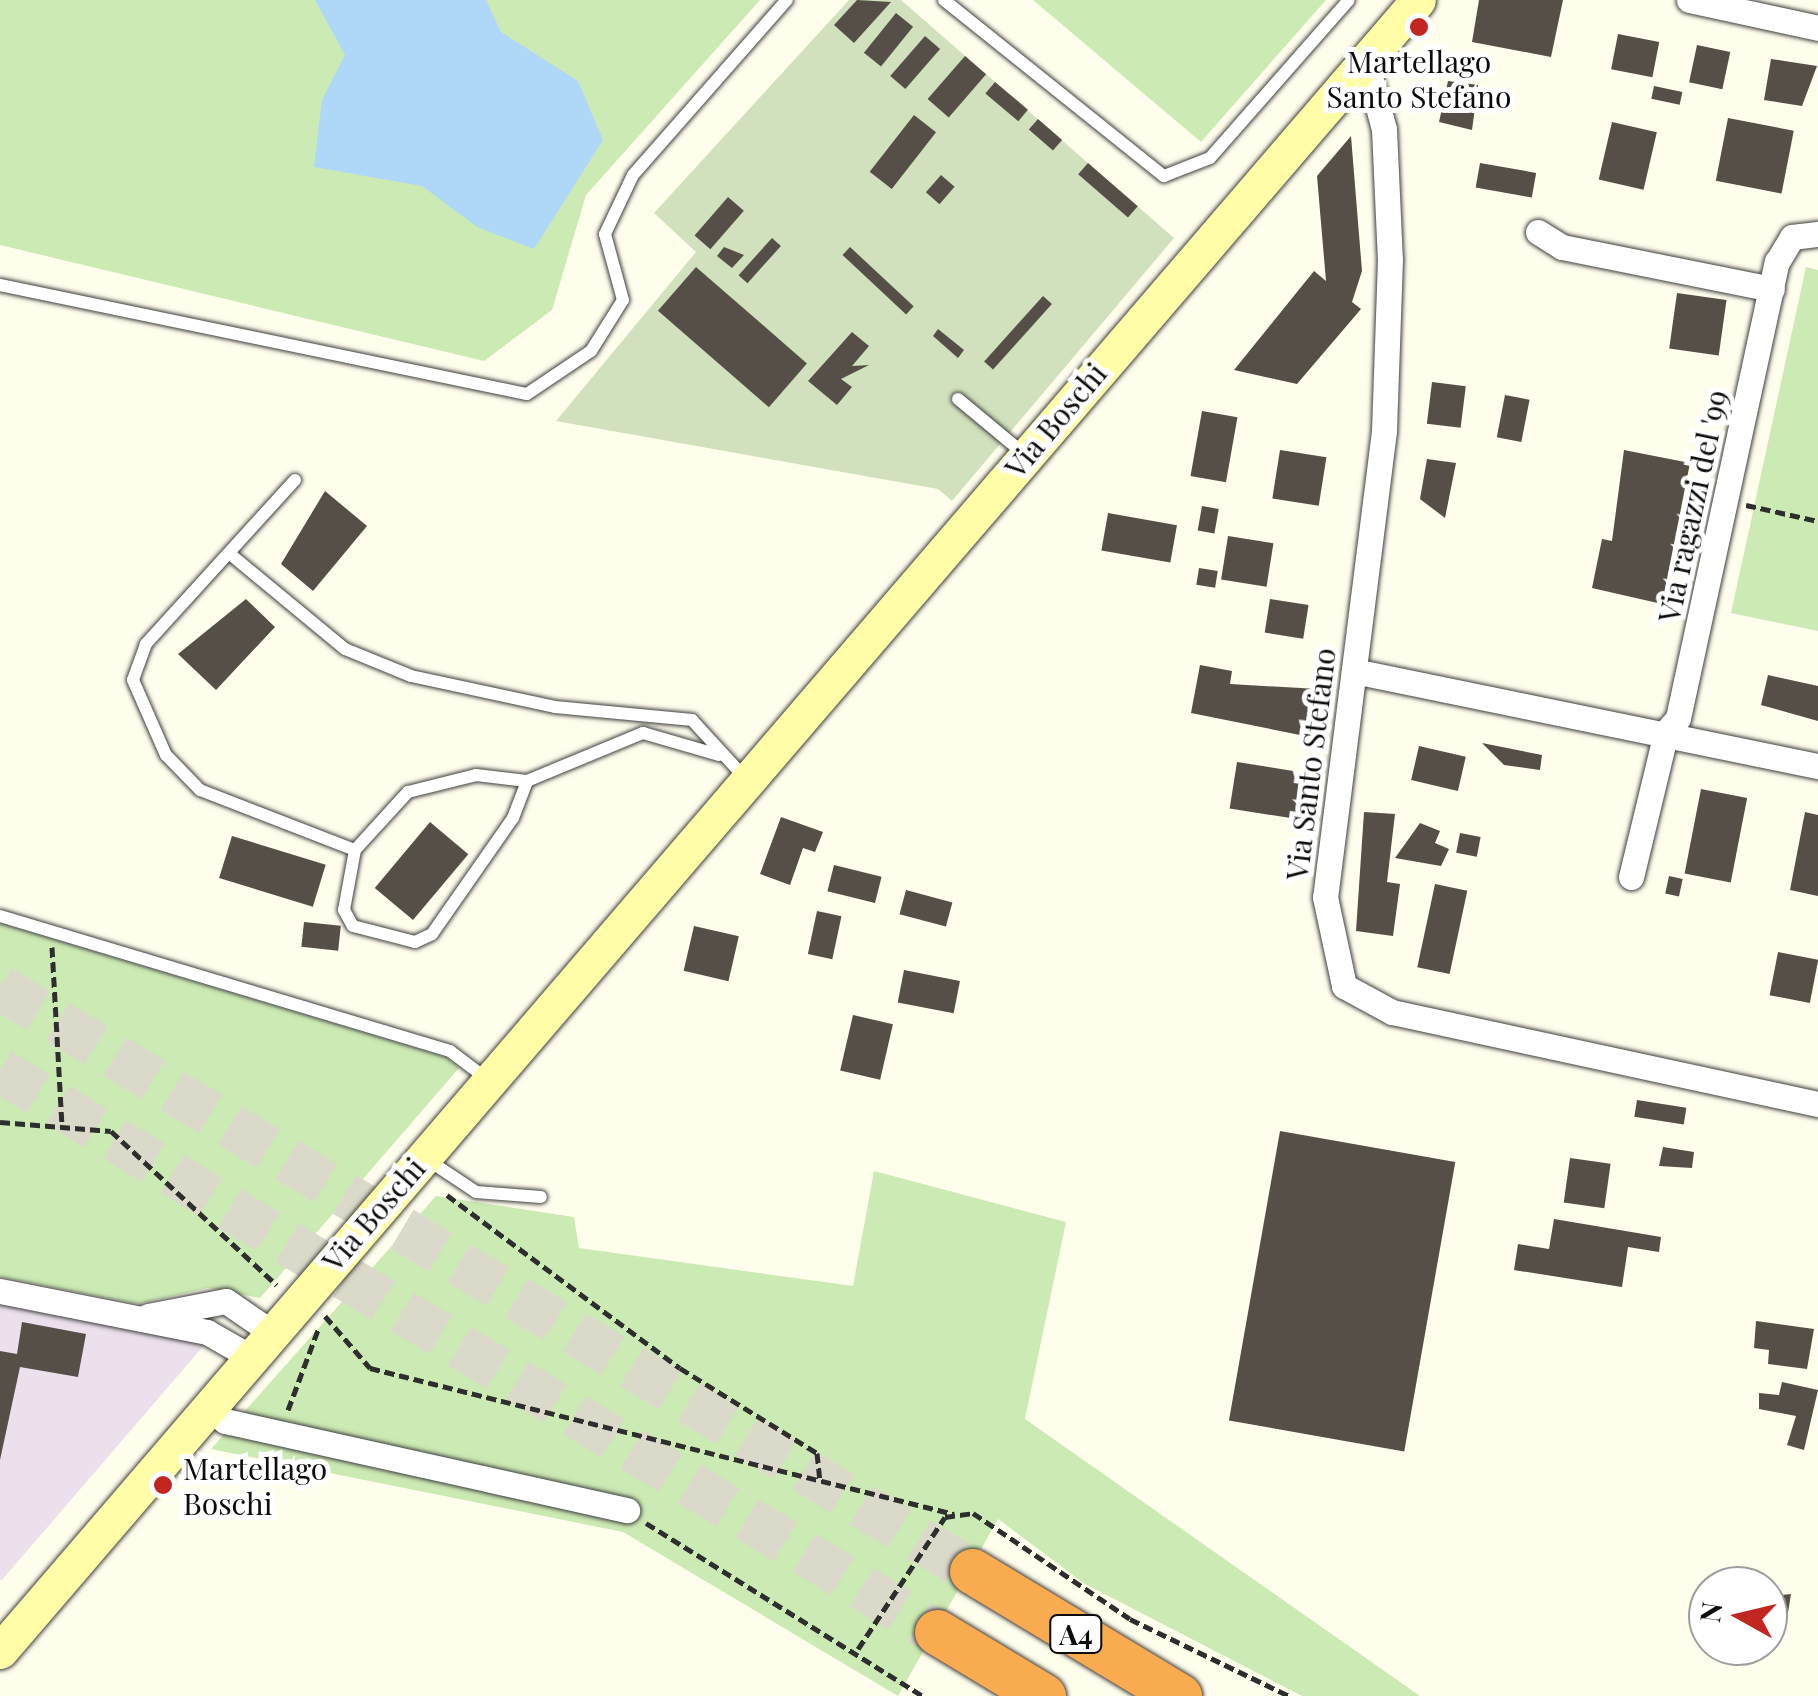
<!DOCTYPE html>
<style>
body{margin:0}
#map{position:relative;width:1818px;height:1696px;overflow:hidden;background:#fffdec;font-family:"Playfair Display",serif}
div>[style]{position:absolute}
[style*='--x']{left:calc(var(--x)*1px);top:calc(var(--y)*1px);width:calc(var(--w)*1px);rotate:calc(var(--a)*1deg)}
.industrial>*{inset:0;background:#ebe0ec}
.green>*{inset:0;background:#cceab4}
.cemetery>*{inset:0;background:#d2e1bd}
.water>*{inset:0;background:#afd7f8}
.building>*{inset:0;background:#554f48;transform-origin:0 0}
.highway-tunnel>*{height:45px;margin-top:-22.5px;transform-origin:0;background:repeating-linear-gradient(90deg,#dbd9ca 0 45px,transparent 0 67px)}
.path>*{height:5px;margin-top:-2.5px;transform-origin:0;background:repeating-linear-gradient(90deg,#2e2e2e 0 10px,transparent 0 15px)}
.roads{filter:drop-shadow(0 0 2px #3f3f3f) drop-shadow(0 0 2px #3f3f3f)}
.lane>*{height:12px;margin:-6px;padding:0 6px;transform-origin:6px;border-radius:6px;background:#fff}
.street>*{height:25px;margin:-12.5px;padding:0 12.5px;transform-origin:12.5px;border-radius:12.5px;background:#fff}
.secondary>*{height:35px;margin:-17.5px;padding:0 17.5px;transform-origin:17.5px;border-radius:17.5px;background:#fffda7}
.highway>*{height:45px;margin:-22.5px;padding:0 22.5px;transform-origin:22.5px;border-radius:22.5px;background:#f9ab50}
.dots>*{width:28px;height:28px;translate:-50% -50%;box-sizing:border-box;border:5px solid #fff;border-radius:50%}
span{translate:-50% -50%;white-space:nowrap;text-align:center;line-height:1.15;-webkit-text-stroke:10px #fff;paint-order:stroke}
.shield-label span{padding:2px 8px;background:#fff;border:2px solid;border-radius:8px;-webkit-text-stroke-width:0}
.shield-label{font-size:28px;color:#0c0c0c;font-weight:700}
.poi-label{font-size:30px;color:#0c0c0c}
.left{translate:0 -50%;text-align:left}
.street-label{font-size:30px;color:#0c0c0c}
.north{position:absolute;left:1688px;top:1566px;width:100px;height:100px;box-sizing:border-box;background:#fff;border:2px solid #9e9e9e;border-radius:50%;rotate:278deg;font-size:28px;font-weight:700;line-height:40px;text-align:center;color:#0c0c0c}
.north::after{content:'';display:block;margin:auto;width:35px;height:45px;background:#c12620;clip-path:polygon(50% 0,100% 100%,50% 72%,0 100%)}
</style>
<div id="map">
<div class="industrial">
<i style="clip-path:polygon(0 1302px,206px 1343px,2px 1580px,0 1580px)"></i>
</div>
<div class="green">
<i style="clip-path:polygon(0 0,760px 0,586px 195px,552px 310px,484px 361px,0 245px)"></i>
<i style="clip-path:polygon(1033px 0,1326px 0,1201px 142px)"></i>
<i style="clip-path:polygon(1806px 267px,1818px 270px,1818px 631px,1731px 613px)"></i>
<i style="clip-path:polygon(0 923px,446px 1057px,459px 1068px,260px 1298px,208px 1288px,138px 1304px,0 1277px)"></i>
<i style="clip-path:polygon(874px 1171px,1066px 1222px,1025px 1419px,1420px 1696px,1302px 1696px,1085px 1584px,998px 1519px,898px 1696px,623px 1532px,211px 1449px,436px 1196px,574px 1217px,579px 1248px,853px 1286px)"></i>
</div>
<div class="cemetery">
<i style="clip-path:polygon(849px 0,901px 0,1174px 238px,952px 501px,938px 489px,556px 421px,696px 252px,654px 213px)"></i>
</div>
<div class="water">
<i style="clip-path:polygon(315px 0,486px 0,501px 32px,578px 81px,603px 140px,534px 249px,477px 227px,422px 186px,314px 167px,322px 100px,345px 55px)"></i>
</div>
<div class="building">
<i style="clip-path:polygon(857px 0,891px 2px,854px 43px,834px 25px)"></i>
<i style="clip-path:polygon(1479px 0,1563px 0,1551px 57px,1472px 42px)"></i>
<i style="left:896px;top:13px;width:22px;height:51px;rotate:39deg"></i>
<i style="left:1618px;top:34px;width:42px;height:36px;rotate:11deg"></i>
<i style="left:925px;top:36px;width:20px;height:53px;rotate:41deg"></i>
<i style="left:1697px;top:45px;width:34px;height:38px;rotate:12deg"></i>
<i style="left:965px;top:56px;width:28px;height:57px;rotate:41deg"></i>
<i style="clip-path:polygon(1771px 59px,1817px 66px,1802px 106px,1764px 100px)"></i>
<i style="clip-path:polygon(1448px 81px,1478px 85px,1472px 130px,1439px 122px)"></i>
<i style="left:995px;top:82px;width:43px;height:15px;rotate:40deg"></i>
<i style="left:1654px;top:86px;width:29px;height:13px;rotate:12deg"></i>
<i style="left:914px;top:115px;width:28px;height:72px;rotate:38deg"></i>
<i style="left:1728px;top:118px;width:67px;height:64px;rotate:11deg"></i>
<i style="left:1038px;top:119px;width:32px;height:14px;rotate:41deg"></i>
<i style="left:1612px;top:122px;width:46px;height:59px;rotate:13deg"></i>
<i style="clip-path:polygon(1351px 136px,1362px 271px,1352px 302px,1361px 309px,1297px 384px,1234px 370px,1314px 271px,1326px 281px,1317px 176px)"></i>
<i style="left:1088px;top:163px;width:66px;height:15px;rotate:41deg"></i>
<i style="left:1480px;top:163px;width:57px;height:25px;rotate:10deg"></i>
<i style="left:941px;top:175px;width:18px;height:23px;rotate:41deg"></i>
<i style="left:728px;top:197px;width:21px;height:51px;rotate:41deg"></i>
<i style="left:772px;top:238px;width:12px;height:50px;rotate:42deg"></i>
<i style="clip-path:polygon(724px 247px,744px 255px,732px 268px,717px 256px)"></i>
<i style="left:850px;top:247px;width:87px;height:11px;rotate:43deg"></i>
<i style="left:696px;top:267px;width:147px;height:58px;rotate:41deg"></i>
<i style="left:1677px;top:293px;width:50px;height:56px;rotate:8deg"></i>
<i style="left:1043px;top:296px;width:12px;height:88px;rotate:42deg"></i>
<i style="clip-path:polygon(938px 329px,964px 350px,958px 358px,933px 336px)"></i>
<i style="clip-path:polygon(852px 332px,869px 346px,852px 366px,869px 365px,841px 379px,852px 387px,837px 405px,808px 381px)"></i>
<i style="left:1432px;top:382px;width:34px;height:42px;rotate:7deg"></i>
<i style="left:1505px;top:395px;width:25px;height:43px;rotate:11deg"></i>
<i style="left:1202px;top:411px;width:36px;height:66px;rotate:10deg"></i>
<i style="left:1280px;top:450px;width:47px;height:49px;rotate:9deg"></i>
<i style="clip-path:polygon(1624px 450px,1690px 463px,1662px 604px,1592px 588px,1602px 539px,1612px 541px)"></i>
<i style="clip-path:polygon(1427px 459px,1456px 463px,1445px 518px,1420px 499px)"></i>
<i style="clip-path:polygon(325px 491px,367px 526px,313px 591px,281px 564px)"></i>
<i style="left:1202px;top:506px;width:17px;height:25px;rotate:10deg"></i>
<i style="left:1108px;top:513px;width:70px;height:38px;rotate:10deg"></i>
<i style="left:1228px;top:536px;width:46px;height:44px;rotate:9deg"></i>
<i style="left:1199px;top:568px;width:19px;height:17px;rotate:9deg"></i>
<i style="clip-path:polygon(246px 599px,275px 627px,216px 690px,178px 654px)"></i>
<i style="left:1270px;top:599px;width:39px;height:34px;rotate:9deg"></i>
<i style="clip-path:polygon(1200px 665px,1232px 671px,1230px 684px,1318px 689px,1310px 737px,1191px 713px)"></i>
<i style="clip-path:polygon(1768px 675px,1818px 686px,1818px 721px,1761px 705px)"></i>
<i style="clip-path:polygon(1482px 743px,1542px 755px,1540px 770px,1504px 765px)"></i>
<i style="left:1419px;top:746px;width:48px;height:35px;rotate:13deg"></i>
<i style="left:1237px;top:762px;width:68px;height:47px;rotate:9deg"></i>
<i style="left:1701px;top:789px;width:47px;height:86px;rotate:11deg"></i>
<i style="clip-path:polygon(1364px 812px,1395px 814px,1387px 882px,1400px 884px,1393px 936px,1356px 931px)"></i>
<i style="clip-path:polygon(1805px 812px,1818px 815px,1818px 896px,1790px 890px)"></i>
<i style="clip-path:polygon(781px 817px,823px 832px,815px 852px,803px 848px,790px 885px,760px 874px)"></i>
<i style="left:430px;top:822px;width:50px;height:86px;rotate:40deg"></i>
<i style="clip-path:polygon(1420px 823px,1440px 831px,1435px 843px,1449px 849px,1441px 866px,1395px 858px)"></i>
<i style="left:1460px;top:833px;width:21px;height:20px;rotate:11deg"></i>
<i style="left:232px;top:836px;width:98px;height:44px;rotate:17deg"></i>
<i style="left:834px;top:865px;width:49px;height:27px;rotate:14deg"></i>
<i style="left:1669px;top:876px;width:14px;height:18px;rotate:12deg"></i>
<i style="left:1435px;top:884px;width:33px;height:85px;rotate:12deg"></i>
<i style="left:906px;top:890px;width:48px;height:25px;rotate:15deg"></i>
<i style="left:817px;top:911px;width:25px;height:44px;rotate:12deg"></i>
<i style="left:304px;top:922px;width:37px;height:25px;rotate:6deg"></i>
<i style="left:694px;top:926px;width:46px;height:46px;rotate:13deg"></i>
<i style="left:1778px;top:952px;width:41px;height:44px;rotate:11deg"></i>
<i style="left:904px;top:970px;width:57px;height:33px;rotate:11deg"></i>
<i style="left:853px;top:1015px;width:41px;height:57px;rotate:13deg"></i>
<i style="left:1637px;top:1100px;width:50px;height:17px;rotate:9deg"></i>
<i style="left:1280px;top:1131px;width:178px;height:294px;rotate:10deg"></i>
<i style="clip-path:polygon(1663px 1147px,1694px 1152px,1692px 1168px,1659px 1166px)"></i>
<i style="left:1570px;top:1158px;width:41px;height:45px;rotate:8deg"></i>
<i style="clip-path:polygon(1554px 1219px,1661px 1237px,1659px 1252px,1628px 1247px,1622px 1287px,1514px 1270px,1518px 1244px,1549px 1249px)"></i>
<i style="clip-path:polygon(1756px 1321px,1814px 1329px,1807px 1369px,1768px 1364px,1769px 1350px,1754px 1348px)"></i>
<i style="clip-path:polygon(22px 1322px,86px 1334px,78px 1377px,20px 1367px,0 1460px,0 1351px,17px 1354px)"></i>
<i style="clip-path:polygon(1782px 1382px,1818px 1390px,1804px 1450px,1787px 1445px,1796px 1416px,1759px 1409px,1759px 1393px,1779px 1395px)"></i>
<i style="clip-path:polygon(1791px 1594px,1787px 1619px,1774px 1616px,1768px 1638px,1768px 1596px)"></i>
</div>
<div class="highway-tunnel">
<i style="--x:0;--y:987;--w:1134;--a:31"></i>
<i style="--x:0;--y:1070;--w:1093;--a:30.95"></i>
</div>
<div class="path">
<i style="--x:1746;--y:505;--w:74;--a:12.5"></i>
<i style="--x:52;--y:947;--w:180;--a:86.8"></i>
<i style="--x:0;--y:1122;--w:111;--a:4.6"></i>
<i style="--x:111;--y:1131;--w:226;--a:42.9"></i>
<i style="--x:447;--y:1195;--w:290;--a:36.6"></i>
<i style="--x:680;--y:1368;--w:161;--a:31.8"></i>
<i style="--x:817;--y:1453;--w:27;--a:84"></i>
<i style="--x:325;--y:1316;--w:69;--a:49.1"></i>
<i style="--x:370;--y:1368;--w:602;--a:14.04"></i>
<i style="--x:288;--y:1410;--w:89;--a:-69.5"></i>
<i style="--x:646;--y:1523;--w:327;--a:32"></i>
<i style="--x:858;--y:1649;--w:158;--a:-56.6"></i>
<i style="--x:945;--y:1517;--w:28;--a:-8"></i>
<i style="--x:973;--y:1513;--w:189;--a:34"></i>
<i style="--x:1130;--y:1619;--w:177;--a:25.8"></i>
</div>
<div class="roads">
<div class="lane">
<i style="--x:944;--y:0;--w:282;--a:38.7"></i>
<i style="--x:1164;--y:176;--w:49;--a:-21.4"></i>
<i style="--x:1210;--y:158;--w:210;--a:-48.7"></i>
<i style="--x:0;--y:285;--w:538;--a:11.69"></i>
<i style="--x:527;--y:394;--w:77;--a:-33.9"></i>
<i style="--x:591;--y:351;--w:60;--a:-57.9"></i>
<i style="--x:623;--y:300;--w:68;--a:-105.3"></i>
<i style="--x:605;--y:234;--w:65;--a:-64.6"></i>
<i style="--x:633;--y:175;--w:233;--a:-48.7"></i>
<i style="--x:958;--y:399;--w:85;--a:39.7"></i>
<i style="--x:295;--y:480;--w:222;--a:132.3"></i>
<i style="--x:146;--y:644;--w:38;--a:110"></i>
<i style="--x:133;--y:680;--w:82;--a:66.3"></i>
<i style="--x:166;--y:755;--w:49;--a:45.8"></i>
<i style="--x:200;--y:790;--w:166;--a:21.2"></i>
<i style="--x:355;--y:850;--w:79;--a:-47.6"></i>
<i style="--x:408;--y:792;--w:70;--a:-14"></i>
<i style="--x:476;--y:775;--w:51;--a:6.7"></i>
<i style="--x:527;--y:781;--w:126;--a:-22.5"></i>
<i style="--x:643;--y:733;--w:79;--a:16.1"></i>
<i style="--x:230;--y:554;--w:149;--a:39.6"></i>
<i style="--x:345;--y:649;--w:71;--a:22.2"></i>
<i style="--x:411;--y:676;--w:147;--a:12.1"></i>
<i style="--x:555;--y:707;--w:138;--a:5.4"></i>
<i style="--x:692;--y:720;--w:80;--a:47.5"></i>
<i style="--x:355;--y:850;--w:61;--a:100.4"></i>
<i style="--x:344;--y:910;--w:18;--a:61"></i>
<i style="--x:353;--y:926;--w:64;--a:14.5"></i>
<i style="--x:415;--y:942;--w:19;--a:-25"></i>
<i style="--x:432;--y:934;--w:141;--a:-55.1"></i>
<i style="--x:513;--y:818;--w:40;--a:-69"></i>
<i style="--x:0;--y:916;--w:470;--a:16.7"></i>
<i style="--x:450;--y:1051;--w:46;--a:37.1"></i>
<i style="--x:425;--y:1158;--w:61;--a:33.7"></i>
<i style="--x:476;--y:1192;--w:65;--a:4.4"></i>
</div>
<div class="street">
<i style="--x:1689;--y:0;--w:132;--a:12.2"></i>
<i style="--x:1366;--y:62;--w:69;--a:75"></i>
<i style="--x:1384;--y:129;--w:130;--a:87.4"></i>
<i style="--x:1390;--y:259;--w:172;--a:92"></i>
<i style="--x:1384;--y:431;--w:470;--a:97.2"></i>
<i style="--x:1325;--y:897;--w:91;--a:77.9"></i>
<i style="--x:1344;--y:986;--w:55;--a:28.4"></i>
<i style="--x:1392;--y:1012;--w:436;--a:12.2"></i>
<i style="--x:1538;--y:232;--w:28;--a:32"></i>
<i style="--x:1562;--y:247;--w:214;--a:11.3"></i>
<i style="--x:1354;--y:671;--w:474;--a:11.6"></i>
<i style="--x:1631;--y:877;--w:149;--a:-76.4"></i>
<i style="--x:1666;--y:732;--w:18;--a:-49"></i>
<i style="--x:1678;--y:718;--w:467;--a:-77.8"></i>
<i style="--x:1777;--y:262;--w:29;--a:-59"></i>
<i style="--x:1792;--y:237;--w:26;--a:-7"></i>
<i style="--x:0;--y:1291;--w:211;--a:11.2"></i>
<i style="--x:207;--y:1332;--w:48;--a:29.7"></i>
<i style="--x:148;--y:1316;--w:79;--a:-10.9"></i>
<i style="--x:226;--y:1301;--w:55;--a:34.6"></i>
<i style="--x:207;--y:1406;--w:23;--a:40"></i>
<i style="--x:225;--y:1421;--w:412;--a:12.5"></i>
</div>
<div class="secondary">
<i style="--x:0;--y:1651;--w:2176;--a:-49.34"></i>
</div>
<div class="highway">
<i style="--x:972;--y:1571;--w:242;--a:31.1"></i>
<i style="--x:937;--y:1632;--w:124;--a:31.1"></i>
</div>
</div>
<div class="dots">
<i style="left:1419px;top:27px;background:#c12620"></i>
<i style="left:163px;top:1485px;background:#c12620"></i>
</div>
<div class="shield-label">
<span style="left:1076px;top:1634px">A4</span>
</div>
<div class="poi-label">
<span style="left:1419px;top:78px">Martellago<br>Santo Stefano</span>
<span class="left" style="left:183px;top:1485px">Martellago<br>Boschi</span>
</div>
<div class="street-label">
<span style="left:1055px;top:420px;rotate:-50deg">Via Boschi</span>
<span style="left:1692px;top:506px;rotate:-78deg">Via ragazzi del '99</span>
<span style="left:1310px;top:764px;rotate:-83deg">Via Santo Stefano</span>
<span style="left:373px;top:1214px;rotate:-49deg">Via Boschi</span>
</div>
<div class="north">N</div>
</div>
